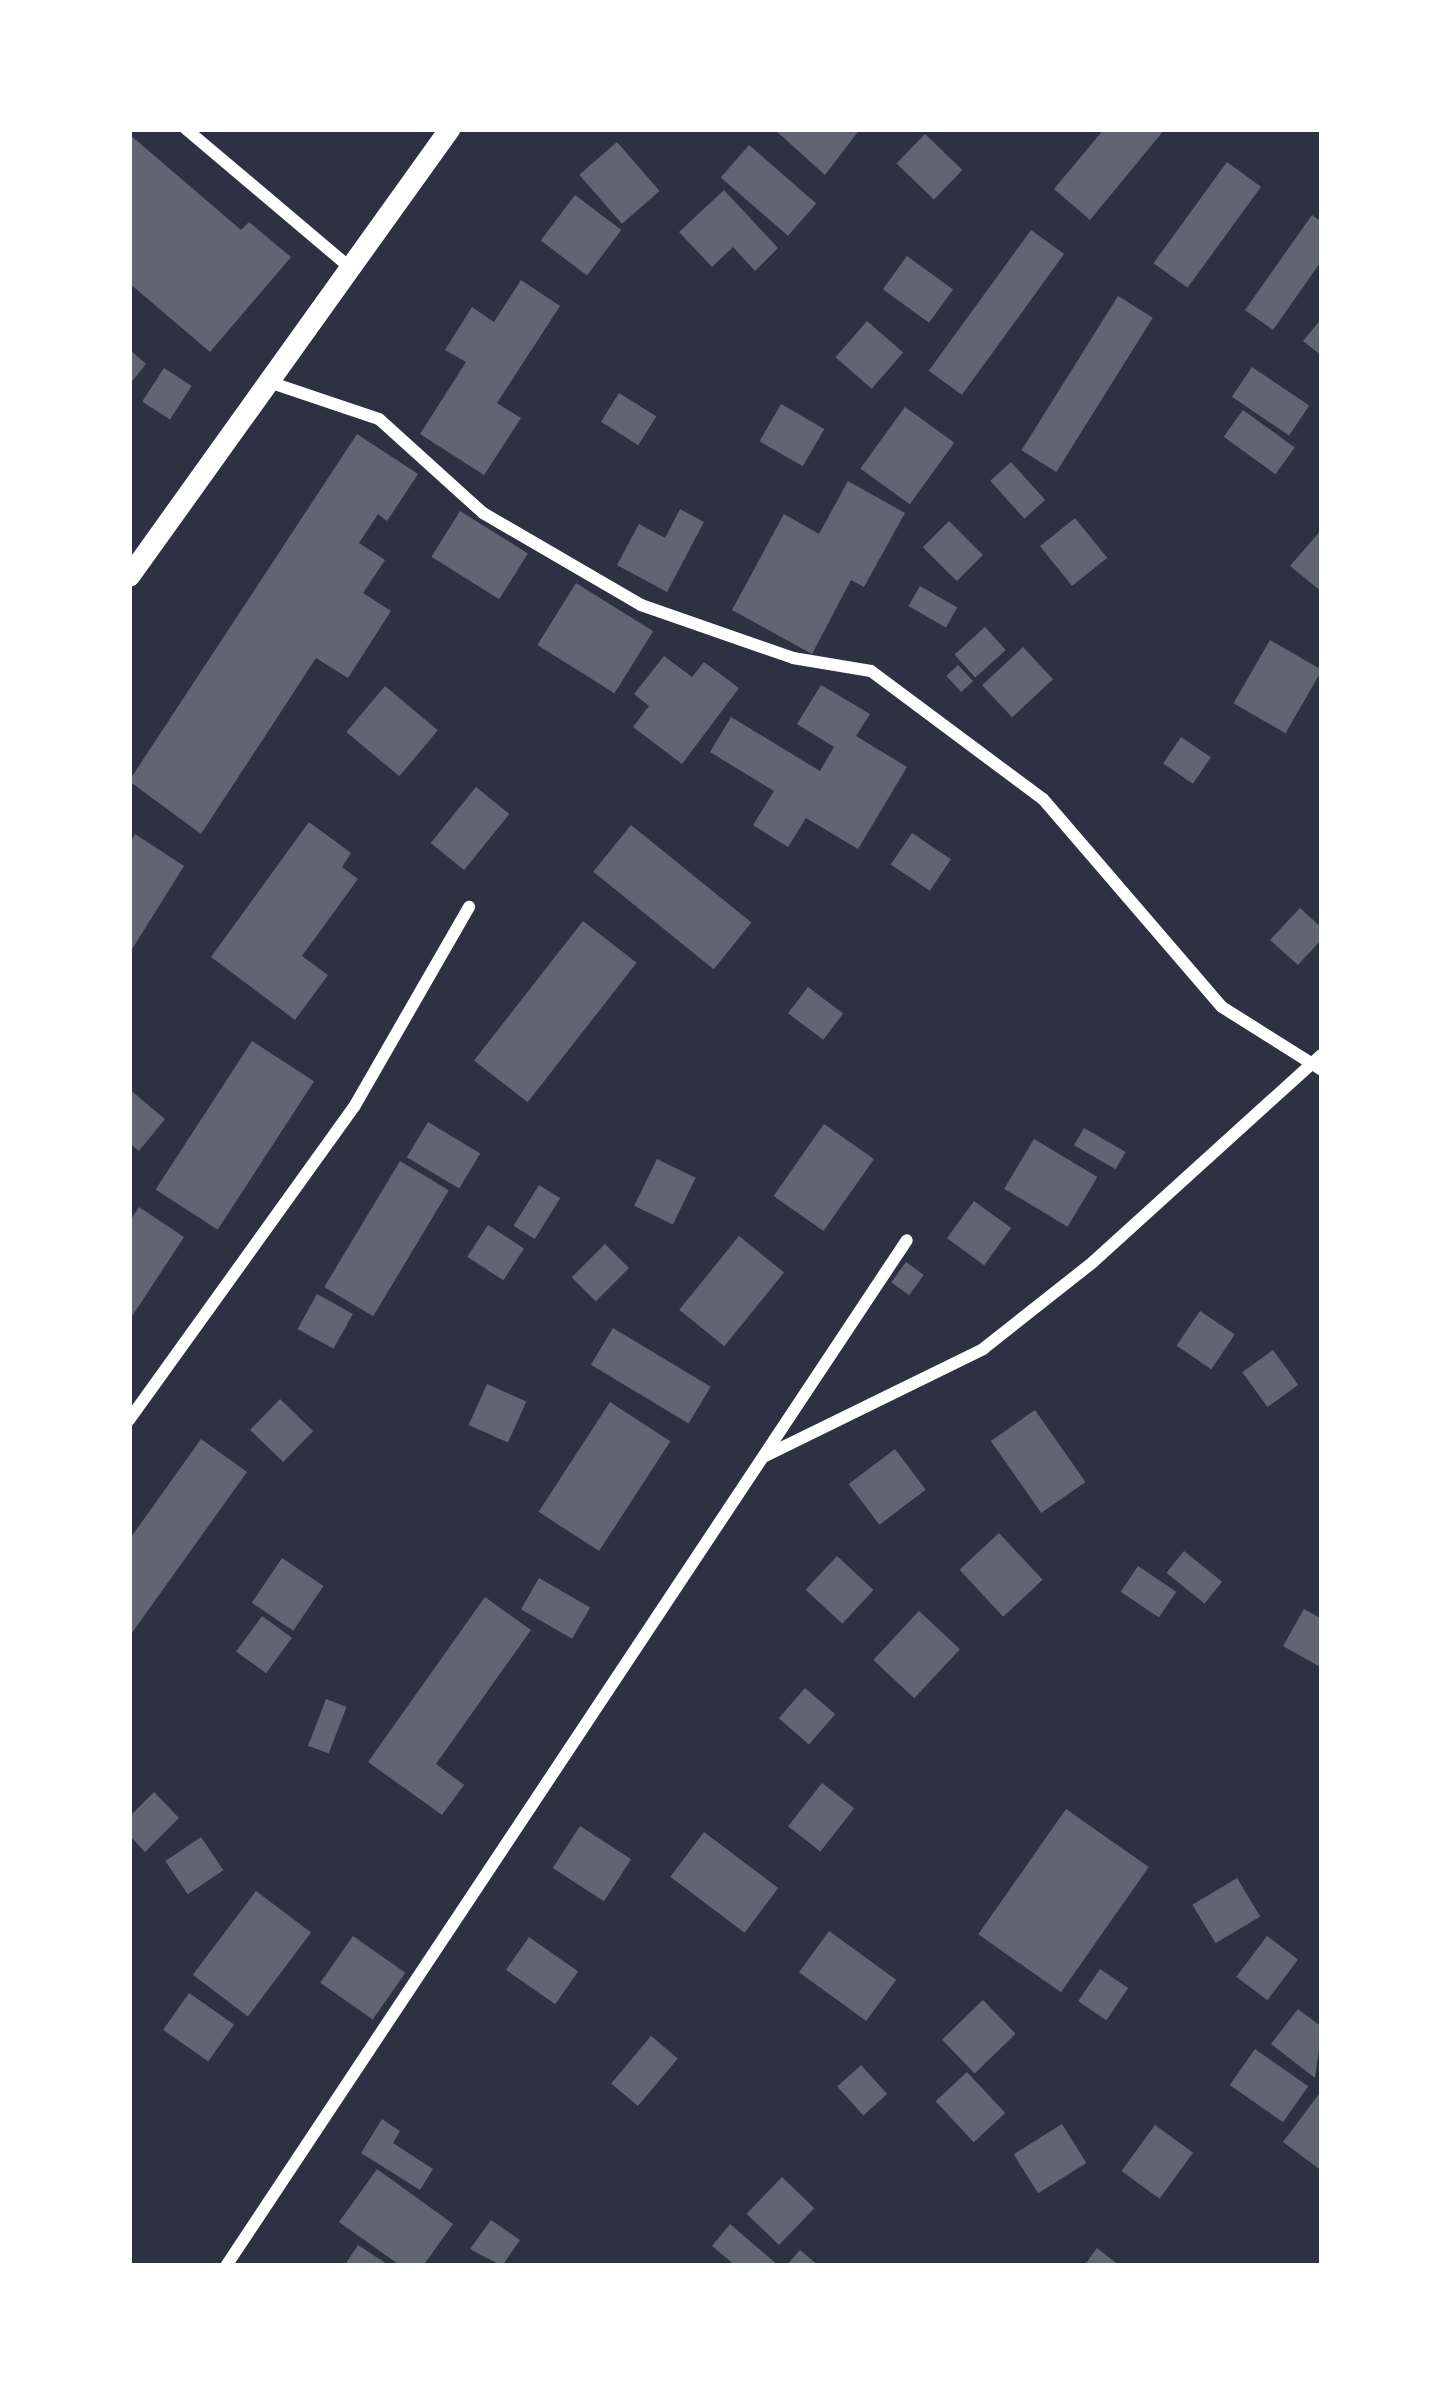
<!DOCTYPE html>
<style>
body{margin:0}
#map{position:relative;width:1451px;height:2395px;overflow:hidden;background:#2d3142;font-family:"Sofia Sans Condensed",sans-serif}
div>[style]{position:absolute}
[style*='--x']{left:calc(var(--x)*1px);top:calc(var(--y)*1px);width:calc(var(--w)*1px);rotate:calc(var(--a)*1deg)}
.building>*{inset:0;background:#626471;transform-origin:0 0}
.minor>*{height:12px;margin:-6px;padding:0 6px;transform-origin:6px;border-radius:6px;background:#fff}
.tertiary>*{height:21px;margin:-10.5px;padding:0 10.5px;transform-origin:10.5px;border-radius:10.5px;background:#fff}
span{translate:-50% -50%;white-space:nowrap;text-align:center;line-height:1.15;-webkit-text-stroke:9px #fff;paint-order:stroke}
.frame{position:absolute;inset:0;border:132px solid #fff;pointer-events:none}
</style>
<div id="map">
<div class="building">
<i style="clip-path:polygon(774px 129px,860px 129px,825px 175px)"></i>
<i style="clip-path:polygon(1104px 129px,1165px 129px,1090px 220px,1054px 189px)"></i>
<i style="clip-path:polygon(129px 134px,241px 230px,249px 222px,291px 257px,210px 352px,129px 283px)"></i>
<i style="left:925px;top:134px;width:52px;height:41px;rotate:44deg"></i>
<i style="left:617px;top:142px;width:65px;height:50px;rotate:49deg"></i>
<i style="left:749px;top:145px;width:89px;height:43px;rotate:41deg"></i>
<i style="left:1227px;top:162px;width:42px;height:125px;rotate:36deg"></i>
<i style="clip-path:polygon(724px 190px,778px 248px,755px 271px,733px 247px,712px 267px,679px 232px)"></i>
<i style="left:575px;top:195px;width:58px;height:57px;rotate:37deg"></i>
<i style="clip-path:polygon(1312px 215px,1322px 222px,1322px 260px,1273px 330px,1245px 310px)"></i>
<i style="left:1031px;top:230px;width:41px;height:174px;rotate:36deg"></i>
<i style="left:907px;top:256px;width:57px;height:41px;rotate:36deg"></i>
<i style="clip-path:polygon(521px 280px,560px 306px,497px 403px,521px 418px,484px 475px,420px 434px,466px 362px,445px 350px,472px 307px,494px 322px)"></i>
<i style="left:1118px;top:296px;width:41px;height:182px;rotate:32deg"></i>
<i style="clip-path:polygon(1322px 318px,1322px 356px,1303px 341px)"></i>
<i style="left:867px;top:321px;width:48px;height:48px;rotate:41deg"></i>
<i style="clip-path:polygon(129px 349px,146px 364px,129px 385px)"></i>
<i style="left:1252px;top:367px;width:69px;height:36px;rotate:34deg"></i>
<i style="left:164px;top:368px;width:33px;height:40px;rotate:33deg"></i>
<i style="left:619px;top:393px;width:44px;height:34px;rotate:32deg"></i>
<i style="left:781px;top:404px;width:50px;height:43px;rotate:30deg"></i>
<i style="left:905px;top:407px;width:61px;height:76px;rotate:36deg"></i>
<i style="left:1243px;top:410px;width:64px;height:33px;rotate:36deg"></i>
<i style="clip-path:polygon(357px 434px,418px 474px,387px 521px,378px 514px,359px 543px,385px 560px,363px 593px,391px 611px,348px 678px,316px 658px,201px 834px,129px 781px)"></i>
<i style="left:1011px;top:462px;width:51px;height:28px;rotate:48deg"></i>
<i style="clip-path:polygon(848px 481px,905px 513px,864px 587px,851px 580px,812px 654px,732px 610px,784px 514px,819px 534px)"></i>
<i style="clip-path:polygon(680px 509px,704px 522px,667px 592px,617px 565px,639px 524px,665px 538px)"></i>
<i style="left:460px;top:511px;width:80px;height:54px;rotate:32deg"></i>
<i style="left:1075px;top:518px;width:51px;height:45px;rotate:51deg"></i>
<i style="left:949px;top:521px;width:48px;height:37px;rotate:45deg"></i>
<i style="clip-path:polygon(1322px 529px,1322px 592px,1290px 566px)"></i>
<i style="left:576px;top:583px;width:91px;height:73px;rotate:32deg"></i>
<i style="left:920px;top:586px;width:43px;height:23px;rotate:30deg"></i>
<i style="left:985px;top:627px;width:31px;height:41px;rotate:48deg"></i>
<i style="left:1270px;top:640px;width:60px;height:73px;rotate:30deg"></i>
<i style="left:1023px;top:647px;width:44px;height:56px;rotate:47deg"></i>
<i style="clip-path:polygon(664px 656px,692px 677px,704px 662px,739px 688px,682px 764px,633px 727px,649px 706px,634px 694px)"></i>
<i style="left:958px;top:665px;width:22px;height:16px;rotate:47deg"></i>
<i style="clip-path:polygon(821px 685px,870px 714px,856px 736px,907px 767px,858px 849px,806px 818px,788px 847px,753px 825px,774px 791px,710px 752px,731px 717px,820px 771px,834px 747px,797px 724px)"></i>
<i style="left:385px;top:686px;width:69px;height:60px;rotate:40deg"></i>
<i style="left:1181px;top:737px;width:36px;height:32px;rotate:34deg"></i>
<i style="left:476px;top:787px;width:43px;height:72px;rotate:39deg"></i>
<i style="clip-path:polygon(309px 822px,351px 853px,342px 867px,358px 879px,302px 956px,328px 975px,295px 1020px,211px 957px)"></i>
<i style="left:631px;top:825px;width:155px;height:60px;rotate:39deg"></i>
<i style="left:912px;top:833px;width:47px;height:38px;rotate:34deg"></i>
<i style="clip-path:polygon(135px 834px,184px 866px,129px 954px,129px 844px)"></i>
<i style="clip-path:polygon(1300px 908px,1322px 928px,1322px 939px,1298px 965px,1270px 940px)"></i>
<i style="left:583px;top:921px;width:68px;height:177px;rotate:38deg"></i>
<i style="left:808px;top:987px;width:44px;height:33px;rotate:37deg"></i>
<i style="left:252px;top:1041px;width:74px;height:177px;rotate:33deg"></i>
<i style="clip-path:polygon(129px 1089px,165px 1119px,139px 1151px,129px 1143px)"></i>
<i style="left:428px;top:1122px;width:61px;height:41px;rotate:31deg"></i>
<i style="left:824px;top:1124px;width:61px;height:88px;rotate:35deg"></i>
<i style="left:1084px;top:1128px;width:48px;height:20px;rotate:30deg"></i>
<i style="left:1034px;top:1139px;width:74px;height:58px;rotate:31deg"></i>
<i style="left:657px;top:1159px;width:43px;height:52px;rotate:26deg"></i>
<i style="left:400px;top:1161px;width:57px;height:147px;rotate:31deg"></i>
<i style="left:539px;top:1185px;width:25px;height:48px;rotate:32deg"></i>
<i style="left:974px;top:1201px;width:46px;height:46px;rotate:36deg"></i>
<i style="clip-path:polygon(139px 1207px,184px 1237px,129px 1321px,129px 1222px)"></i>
<i style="left:488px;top:1225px;width:43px;height:38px;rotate:33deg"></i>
<i style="left:739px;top:1236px;width:58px;height:95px;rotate:39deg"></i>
<i style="left:605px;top:1244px;width:34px;height:47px;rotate:45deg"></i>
<i style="left:906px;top:1262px;width:22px;height:25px;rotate:36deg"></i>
<i style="left:317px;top:1294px;width:41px;height:40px;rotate:29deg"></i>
<i style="left:1200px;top:1311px;width:42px;height:42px;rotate:34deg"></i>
<i style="left:613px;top:1328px;width:114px;height:43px;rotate:31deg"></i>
<i style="left:1273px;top:1350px;width:43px;height:38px;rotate:54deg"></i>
<i style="left:487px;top:1384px;width:43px;height:45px;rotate:24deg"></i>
<i style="left:280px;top:1399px;width:46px;height:43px;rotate:44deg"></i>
<i style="left:610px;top:1402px;width:72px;height:131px;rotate:33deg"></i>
<i style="left:1035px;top:1410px;width:88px;height:54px;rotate:55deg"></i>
<i style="clip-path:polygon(201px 1439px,247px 1472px,129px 1637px,129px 1540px)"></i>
<i style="left:895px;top:1449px;width:51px;height:58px;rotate:53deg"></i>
<i style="left:999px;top:1533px;width:64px;height:54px;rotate:47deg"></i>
<i style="left:1184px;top:1551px;width:49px;height:28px;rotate:39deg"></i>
<i style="left:837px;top:1556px;width:50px;height:46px;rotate:43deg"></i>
<i style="left:282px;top:1558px;width:50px;height:54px;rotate:34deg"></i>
<i style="left:1138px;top:1566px;width:46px;height:31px;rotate:34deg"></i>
<i style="left:539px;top:1578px;width:59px;height:36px;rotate:30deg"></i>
<i style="clip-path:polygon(485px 1597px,531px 1630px,436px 1764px,464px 1785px,442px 1815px,368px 1762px)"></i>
<i style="clip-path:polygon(1304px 1609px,1322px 1619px,1322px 1668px,1283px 1646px)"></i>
<i style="left:919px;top:1611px;width:56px;height:67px;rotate:43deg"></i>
<i style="left:262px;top:1616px;width:37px;height:44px;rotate:36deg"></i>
<i style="left:805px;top:1688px;width:40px;height:40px;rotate:41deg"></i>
<i style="left:326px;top:1699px;width:22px;height:50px;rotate:21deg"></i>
<i style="left:822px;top:1783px;width:41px;height:55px;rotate:38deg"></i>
<i style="clip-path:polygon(154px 1792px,179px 1818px,145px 1852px,129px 1835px,129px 1817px)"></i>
<i style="left:1066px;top:1809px;width:101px;height:153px;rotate:35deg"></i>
<i style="left:580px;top:1826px;width:61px;height:50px;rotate:33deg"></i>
<i style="left:704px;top:1832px;width:93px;height:56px;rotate:37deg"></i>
<i style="left:201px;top:1837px;width:40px;height:43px;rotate:56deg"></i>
<i style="left:1237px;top:1878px;width:45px;height:52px;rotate:59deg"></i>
<i style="left:256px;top:1891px;width:69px;height:105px;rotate:37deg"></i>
<i style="left:829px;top:1931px;width:83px;height:51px;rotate:36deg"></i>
<i style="left:353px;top:1936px;width:64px;height:57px;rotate:35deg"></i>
<i style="left:1267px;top:1936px;width:39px;height:51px;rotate:37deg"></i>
<i style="left:529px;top:1937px;width:60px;height:40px;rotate:35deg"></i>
<i style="left:1100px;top:1969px;width:34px;height:39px;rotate:34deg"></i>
<i style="left:189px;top:1993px;width:55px;height:45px;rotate:35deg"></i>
<i style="left:983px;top:2000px;width:47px;height:57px;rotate:46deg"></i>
<i style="clip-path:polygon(1298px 2009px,1322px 2027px,1315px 2078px,1271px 2044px)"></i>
<i style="left:651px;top:2036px;width:35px;height:62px;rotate:40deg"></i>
<i style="left:1255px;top:2049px;width:65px;height:44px;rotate:35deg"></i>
<i style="left:861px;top:2065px;width:39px;height:32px;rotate:48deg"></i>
<i style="left:967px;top:2072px;width:56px;height:43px;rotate:47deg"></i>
<i style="clip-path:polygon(1319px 2094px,1322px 2097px,1322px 2171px,1283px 2142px)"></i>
<i style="clip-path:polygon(382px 2119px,400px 2131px,393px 2143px,433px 2169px,420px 2190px,361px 2153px)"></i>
<i style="left:1062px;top:2124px;width:46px;height:57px;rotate:58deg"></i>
<i style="left:1155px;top:2125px;width:47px;height:57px;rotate:36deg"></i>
<i style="clip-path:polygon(377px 2169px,453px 2224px,423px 2266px,401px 2266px,339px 2222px)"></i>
<i style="left:782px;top:2177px;width:45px;height:51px;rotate:44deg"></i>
<i style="clip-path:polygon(491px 2220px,520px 2240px,502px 2266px,470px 2249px)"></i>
<i style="clip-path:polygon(730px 2224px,779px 2266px,736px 2266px,712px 2246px)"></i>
<i style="clip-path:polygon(358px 2245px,390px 2266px,344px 2266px)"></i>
<i style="clip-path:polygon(1097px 2248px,1120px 2266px,1084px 2266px)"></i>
<i style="clip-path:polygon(800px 2250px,819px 2266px,786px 2266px)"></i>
</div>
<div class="minor">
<i style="--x:186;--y:129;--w:209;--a:40.2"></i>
<i style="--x:266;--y:381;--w:119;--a:18.6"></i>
<i style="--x:379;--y:419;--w:140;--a:42.1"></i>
<i style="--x:483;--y:513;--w:183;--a:30.2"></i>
<i style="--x:641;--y:605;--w:161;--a:19.2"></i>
<i style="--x:793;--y:658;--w:79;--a:9.5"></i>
<i style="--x:871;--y:671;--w:214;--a:36.7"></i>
<i style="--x:1043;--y:799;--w:274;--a:49.3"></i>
<i style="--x:1222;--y:1007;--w:118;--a:32.2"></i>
<i style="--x:129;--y:1420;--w:385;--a:-54.3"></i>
<i style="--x:354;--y:1107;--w:231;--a:-60.1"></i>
<i style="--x:765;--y:1456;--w:243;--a:-26.1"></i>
<i style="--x:983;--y:1349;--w:140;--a:-38.3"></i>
<i style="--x:1093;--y:1262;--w:309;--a:-42.2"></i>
<i style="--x:226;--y:2266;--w:1231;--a:-56.43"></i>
</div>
<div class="tertiary">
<i style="--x:129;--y:576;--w:550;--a:-54.4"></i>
</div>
<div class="frame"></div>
</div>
